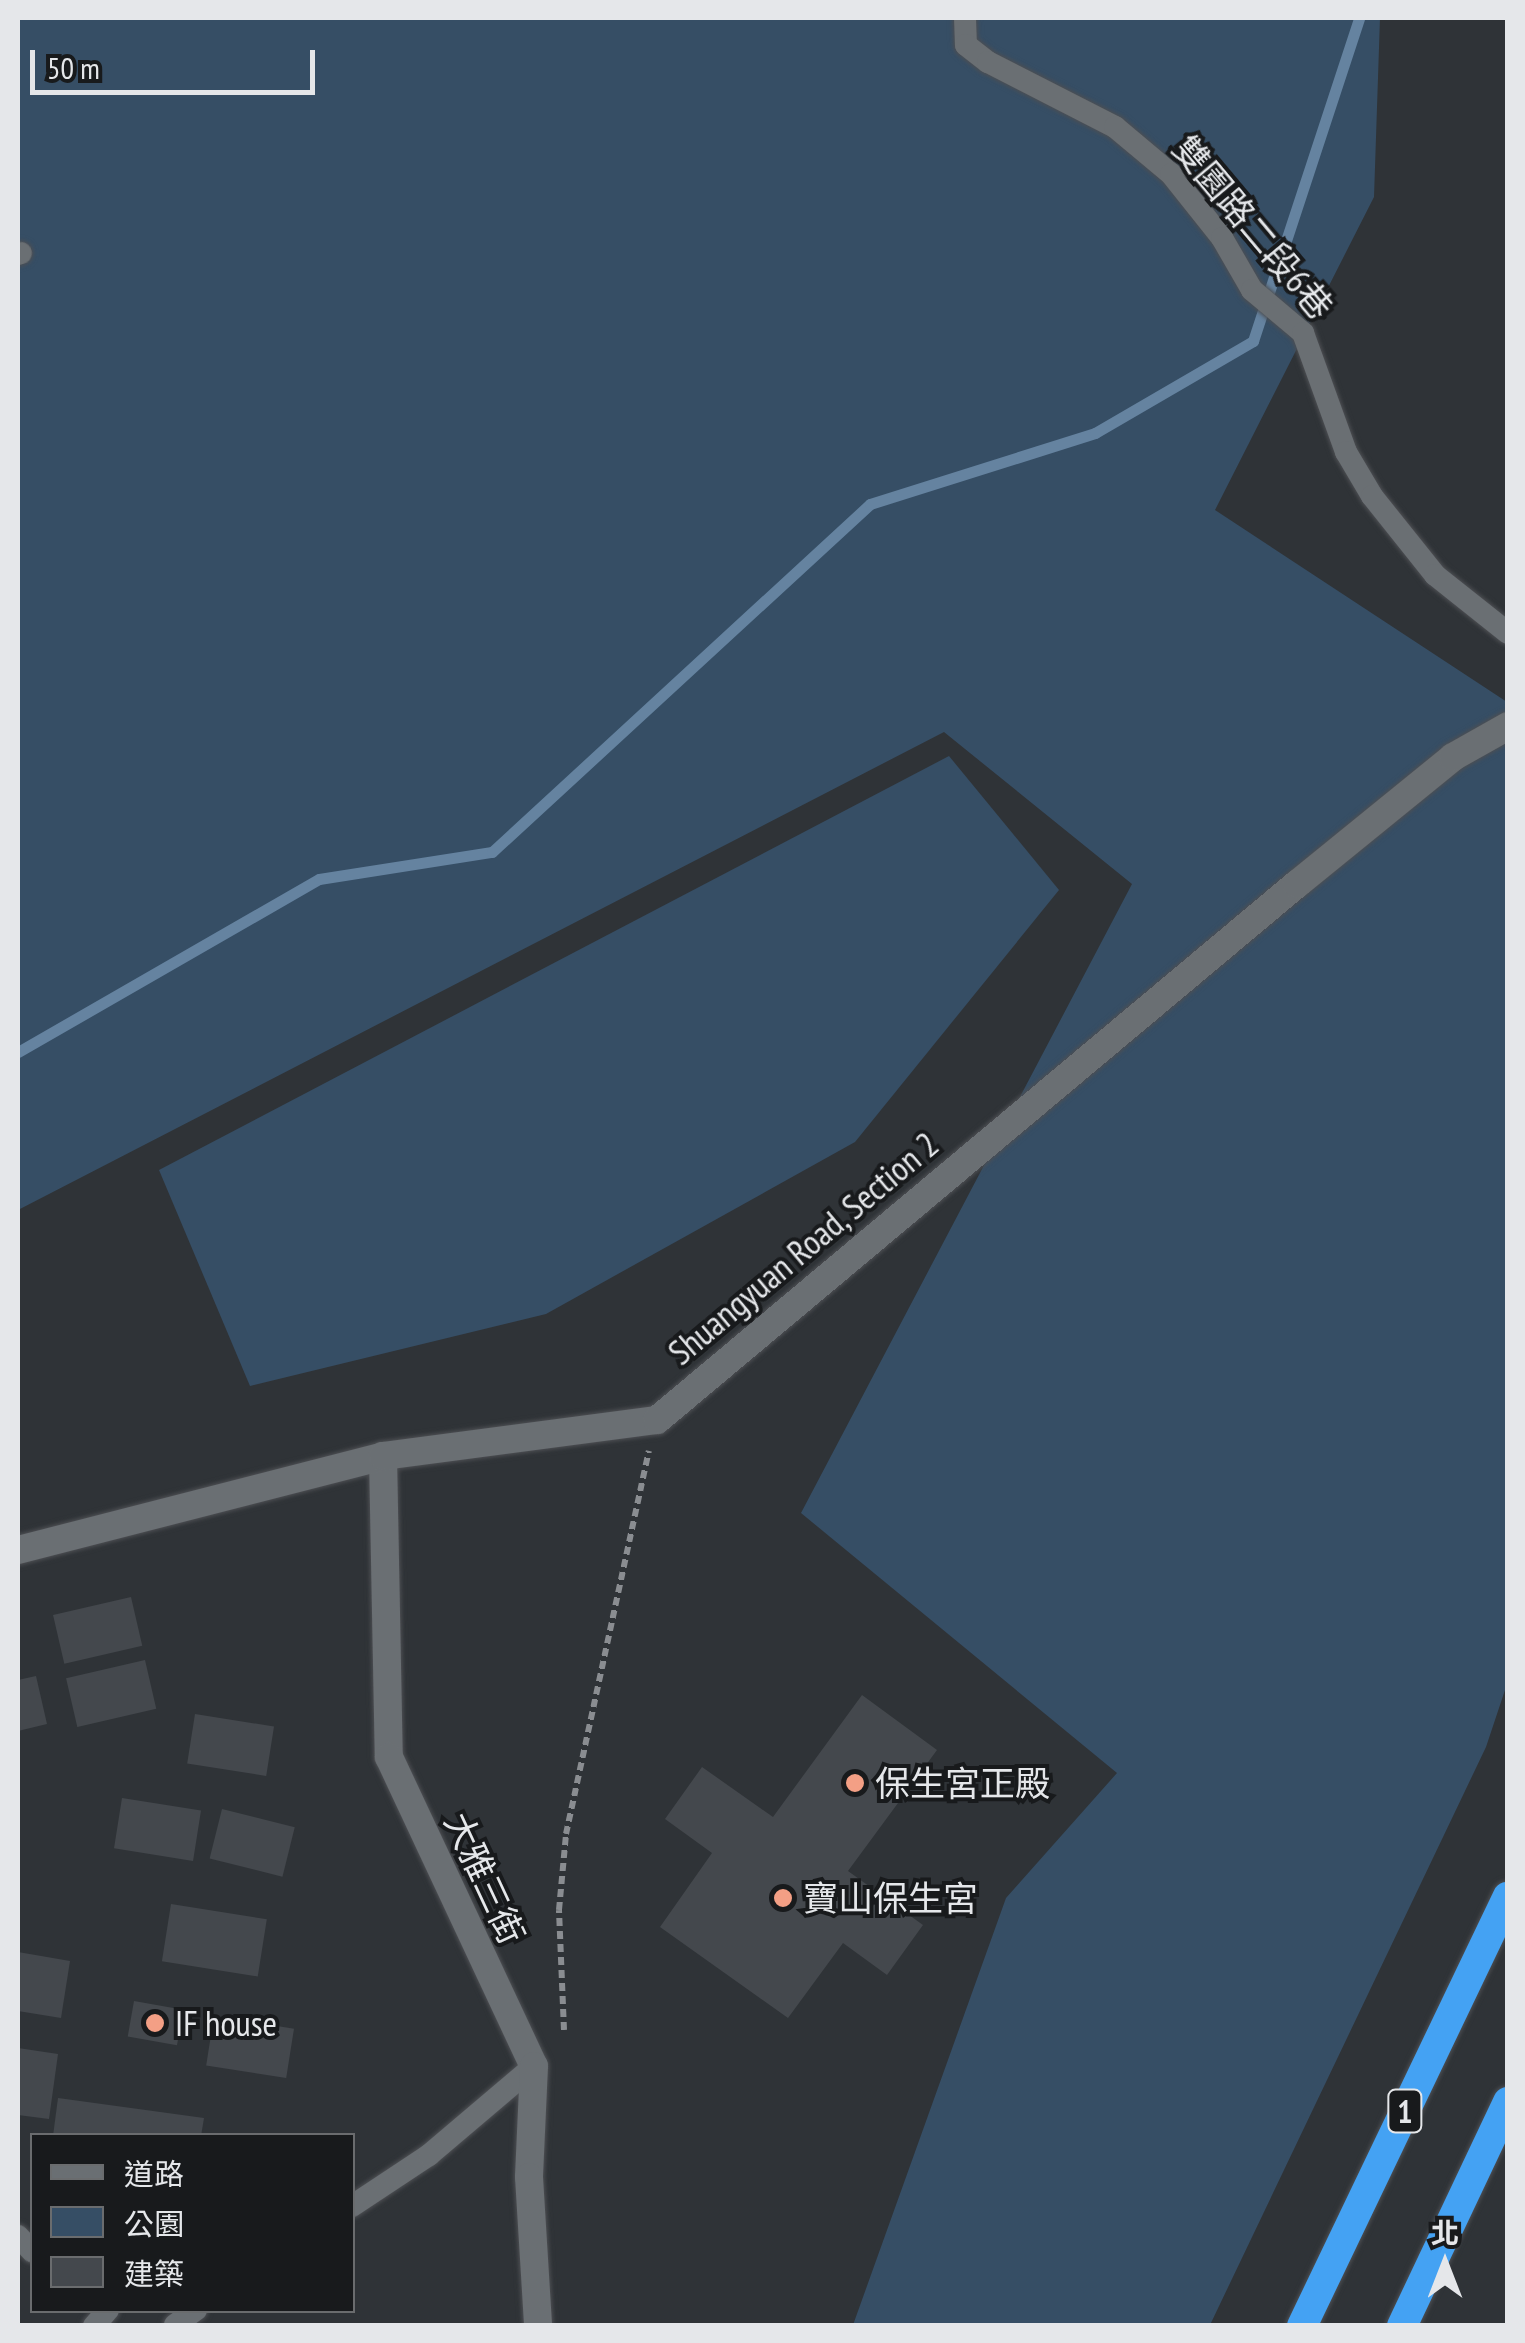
<!DOCTYPE html>
<meta charset="utf-8">
<style>
body{margin:0}
#map{position:relative;width:1525px;height:2343px;overflow:hidden;background:#2f3337;font-family:"PT Sans Narrow","Noto Sans TC",sans-serif}
div>[style]{position:absolute}
[style*='--x']{left:calc(var(--x)*1px);top:calc(var(--y)*1px);width:calc(var(--w)*1px);rotate:calc(var(--a)*1deg)}
.green>*{inset:0;background:#364e65}
.stream>*{height:11px;margin:-5.5px;padding:0 5.5px;transform-origin:5.5px;border-radius:5.5px;background:#6583a0}
.building>*{inset:0;background:#44484d;transform-origin:0 0}
.path>*{height:6px;margin-top:-3px;transform-origin:0;background:repeating-linear-gradient(90deg,#8a8d91 0 8px,transparent 0 13px)}
.roads{filter:drop-shadow(0 0 2px #4d4f53) drop-shadow(0 0 2px #4d4f53)}
.service>*{height:22px;margin:-11px;padding:0 11px;transform-origin:11px;border-radius:11px;background:#6a6f73}
.minor>*{height:28px;margin:-14px;padding:0 14px;transform-origin:14px;border-radius:14px;background:#6a6f73}
.tertiary>*{height:28px;margin:-14px;padding:0 14px;transform-origin:14px;border-radius:14px;background:#6a6f73}
.motorway>*{height:30px;margin:-15px;padding:0 15px;transform-origin:15px;border-radius:15px;background:#44a2f3}
.dots>*{width:28px;height:28px;translate:-50% -50%;box-sizing:border-box;border:5px solid #181a1c;border-radius:50%}
span{translate:-50% -50%;white-space:nowrap;text-align:center;line-height:1.15;-webkit-text-stroke:8px #181a1c;paint-order:stroke}
.shield-label span{padding:2px 8px;background:#181a1c;border:2px solid;border-radius:8px;-webkit-text-stroke-width:0}
.shield-label{font-size:32px;color:#e5e7ea;font-weight:700}
.street-label{font-size:35px;color:#e5e7ea}
.poi-label{font-size:35px;color:#e5e7ea}
.left{translate:0 -50%;text-align:left}
.frame{position:absolute;inset:0;border:20px solid #e5e7ea;pointer-events:none}
.legend{position:absolute;left:30px;top:2133px;width:325px;height:180px;box-sizing:border-box;background:#181a1c;border:2px solid #6a6c6e;margin:0;padding:12px 18px;list-style:none;font-size:30px;color:#e5e7ea}
.legend li{display:flex;align-items:center;gap:20px;height:50px}
.legend b{width:50px;border:2px solid #6a6c6e}
.north{position:absolute;left:1395px;top:2213px;width:100px;height:100px;-webkit-text-stroke:8px #181a1c;paint-order:stroke;rotate:0deg;font-size:28px;font-weight:700;line-height:40px;text-align:center;color:#e5e7ea}
.north::after{content:'';display:block;margin:auto;width:35px;height:45px;background:#e5e7ea;clip-path:polygon(50% 0,100% 100%,50% 72%,0 100%)}
.scale{position:absolute;left:30px;top:50px;width:285px;height:45px;box-sizing:border-box;border:5px solid #e5e7ea;border-top:0;padding-left:12px;font-size:30px;line-height:35px;white-space:nowrap;color:#e5e7ea;-webkit-text-stroke:8px #181a1c;paint-order:stroke}
</style>
<div id="map">
<div class="green">
<i style="clip-path:polygon(18px 18px,1380px 18px,1374px 197px,1215px 510px,1507px 702px,1507px 1684px,1486px 1747px,1210px 2325px,853px 2325px,1006px 1898px,1117px 1773px,801px 1513px,1132px 884px,944px 732px,18px 1210px)"></i>
<i style="clip-path:polygon(949px 756px,1059px 890px,855px 1142px,546px 1314px,250px 1386px,159px 1170px)"></i>
</div>
<div class="stream">
<i style="--x:18;--y:1052;--w:347;--a:-29.9"></i>
<i style="--x:319;--y:879;--w:175;--a:-8.9"></i>
<i style="--x:492;--y:852;--w:514;--a:-42.63"></i>
<i style="--x:870;--y:504;--w:236;--a:-17.5"></i>
<i style="--x:1095;--y:433;--w:183;--a:-30.2"></i>
<i style="--x:1253;--y:341;--w:340;--a:-71.8"></i>
</div>
<div class="building">
<i style="left:131px;top:1597px;width:50px;height:80px;rotate:77deg"></i>
<i style="left:145px;top:1660px;width:50px;height:81px;rotate:77deg"></i>
<i style="clip-path:polygon(36px 1676px,47px 1724px,18px 1731px,18px 1680px)"></i>
<i style="clip-path:polygon(862px 1695px,937px 1750px,848px 1871px,923px 1925px,887px 1975px,843px 1943px,788px 2018px,660px 1927px,712px 1853px,665px 1819px,702px 1767px,773px 1817px)"></i>
<i style="left:195px;top:1714px;width:80px;height:50px;rotate:9deg"></i>
<i style="left:122px;top:1798px;width:80px;height:51px;rotate:9deg"></i>
<i style="left:222px;top:1809px;width:75px;height:51px;rotate:14deg"></i>
<i style="left:171px;top:1904px;width:97px;height:58px;rotate:9deg"></i>
<i style="clip-path:polygon(18px 1952px,70px 1961px,61px 2018px,18px 2011px)"></i>
<i style="left:134px;top:2001px;width:50px;height:36px;rotate:10deg"></i>
<i style="left:214px;top:2016px;width:81px;height:50px;rotate:9deg"></i>
<i style="clip-path:polygon(18px 2048px,58px 2054px,49px 2119px,18px 2115px)"></i>
<i style="clip-path:polygon(58px 2098px,204px 2118px,201px 2136px,53px 2136px)"></i>
</div>
<div class="path">
<i style="--x:564;--y:2030;--w:120;--a:-92.4"></i>
<i style="--x:559;--y:1910;--w:76;--a:-84.7"></i>
<i style="--x:566;--y:1834;--w:392;--a:-77.8"></i>
</div>
<div class="roads">
<div class="service">
<i style="--x:965;--y:18;--w:27;--a:88"></i>
<i style="--x:966;--y:45;--w:28;--a:38"></i>
<i style="--x:988;--y:62;--w:143;--a:27.1"></i>
<i style="--x:1115;--y:127;--w:73;--a:40"></i>
<i style="--x:1171;--y:174;--w:82;--a:51.4"></i>
<i style="--x:1222;--y:238;--w:60;--a:60"></i>
<i style="--x:1252;--y:290;--w:67;--a:40.1"></i>
<i style="--x:1303;--y:333;--w:127;--a:70.1"></i>
<i style="--x:1346;--y:452;--w:51;--a:59.4"></i>
<i style="--x:1372;--y:496;--w:101;--a:51.4"></i>
<i style="--x:1435;--y:575;--w:93;--a:38.5"></i>
<i style="--x:18;--y:254;--w:3;--a:-18"></i>
<i style="--x:352;--y:2206;--w:92;--a:-33.5"></i>
<i style="--x:429;--y:2155;--w:138;--a:-40.3"></i>
<i style="--x:18;--y:2236;--w:21;--a:47"></i>
<i style="--x:175;--y:2325;--w:26;--a:-36"></i>
<i style="--x:94;--y:2326;--w:21;--a:-49"></i>
</div>
<div class="minor">
<i style="--x:383;--y:1456;--w:301;--a:88.9"></i>
<i style="--x:389;--y:1757;--w:341;--a:64.9"></i>
<i style="--x:534;--y:2066;--w:111;--a:92.6"></i>
<i style="--x:529;--y:2177;--w:149;--a:86.5"></i>
</div>
<div class="tertiary">
<i style="--x:18;--y:1550;--w:377;--a:-14.4"></i>
<i style="--x:383;--y:1456;--w:276;--a:-7.5"></i>
<i style="--x:657;--y:1420;--w:835;--a:-39.95"></i>
<i style="--x:1297;--y:884;--w:201;--a:-39.1"></i>
<i style="--x:1453;--y:757;--w:63;--a:-29.4"></i>
</div>
<div class="motorway">
<i style="--x:1302;--y:2326;--w:476;--a:-64.4"></i>
<i style="--x:1402;--y:2326;--w:248;--a:-64.7"></i>
</div>
</div>
<div class="dots">
<i style="left:855px;top:1783px;background:#f39f85"></i>
<i style="left:783px;top:1898px;background:#f39f85"></i>
<i style="left:155px;top:2023px;background:#f39f85"></i>
</div>
<div class="shield-label">
<span style="left:1405px;top:2111px">1</span>
</div>
<div class="street-label">
<span style="left:1253px;top:227px;rotate:50deg">雙園路二段6巷</span>
<span style="left:803px;top:1248px;rotate:-40deg">Shuangyuan Road, Section 2</span>
<span style="left:485px;top:1878px;rotate:65deg">大雅三街</span>
</div>
<div class="poi-label">
<span class="left" style="left:875px;top:1783px">保生宮正殿</span>
<span class="left" style="left:803px;top:1898px">寶山保生宮</span>
<span class="left" style="left:175px;top:2023px">IF house</span>
</div>
<div class="frame"></div>
<ul class="legend">
<li><b style="height:12px;background:#6a6f73"></b>道路</li>
<li><b style="height:28px;background:#364e65"></b>公園</li>
<li><b style="height:28px;background:#44484d"></b>建築</li>
</ul>
<div class="north">北</div>
<div class="scale">50 m</div>
</div>
